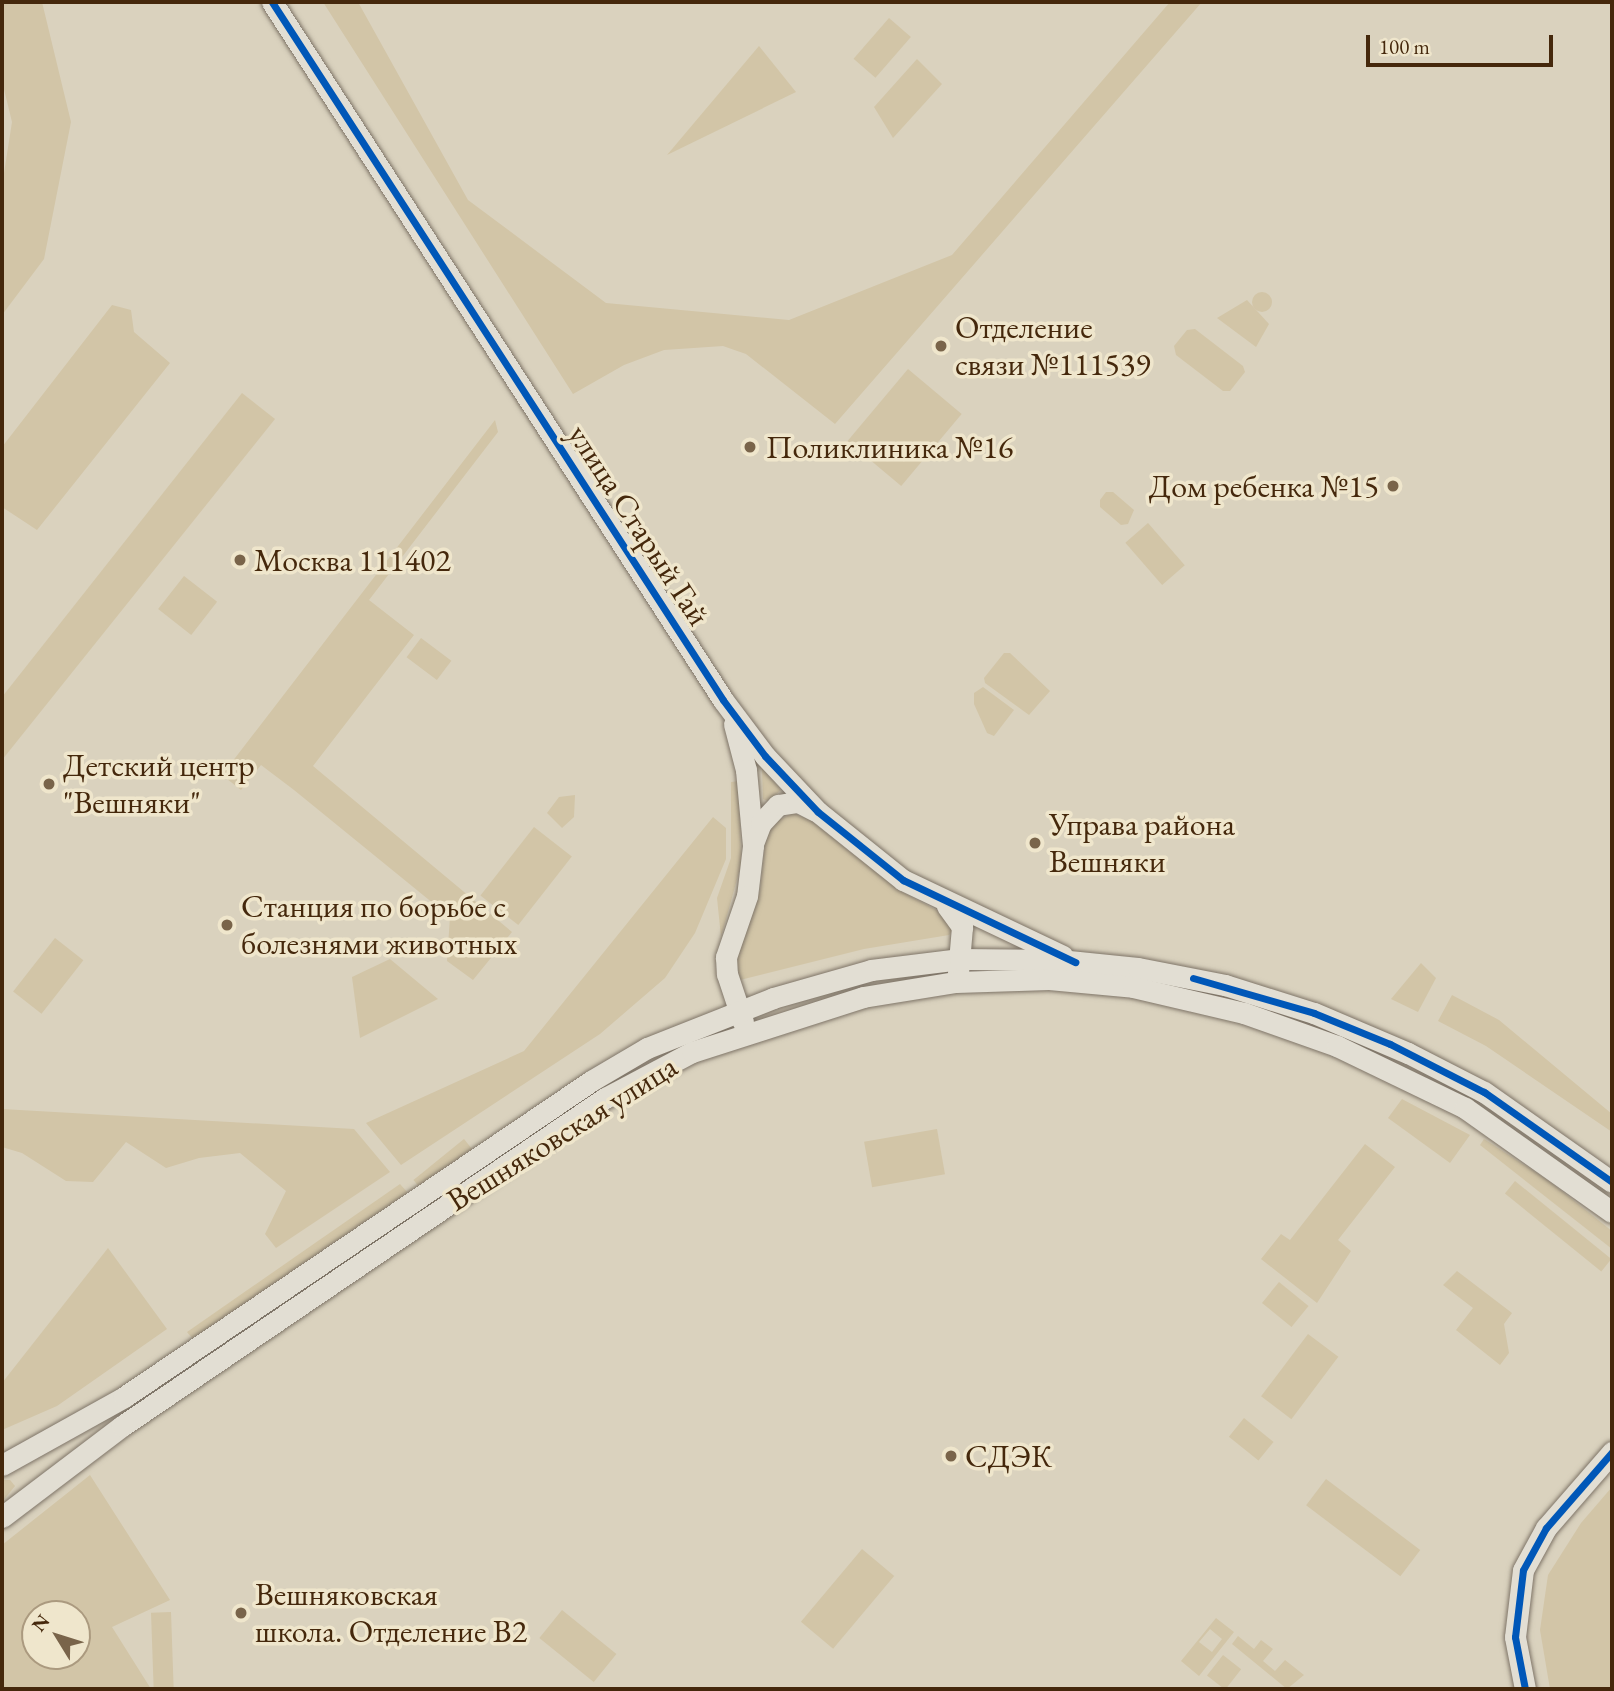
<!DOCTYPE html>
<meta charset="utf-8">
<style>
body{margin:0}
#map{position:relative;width:1614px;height:1691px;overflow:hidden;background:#dad2be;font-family:"EB Garamond",serif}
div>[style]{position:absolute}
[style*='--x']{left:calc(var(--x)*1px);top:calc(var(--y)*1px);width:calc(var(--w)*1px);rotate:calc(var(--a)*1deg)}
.green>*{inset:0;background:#d2c5a7;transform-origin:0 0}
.round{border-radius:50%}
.roads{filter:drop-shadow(0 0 2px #7e7467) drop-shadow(0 0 2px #7e7467)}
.secondary>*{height:21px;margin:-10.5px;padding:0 10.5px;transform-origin:10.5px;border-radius:10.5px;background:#e2ded3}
.cycleway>*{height:7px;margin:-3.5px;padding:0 3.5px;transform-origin:3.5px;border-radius:3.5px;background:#0057b8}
.dots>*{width:19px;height:19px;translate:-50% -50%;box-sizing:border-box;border:4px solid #efe6cc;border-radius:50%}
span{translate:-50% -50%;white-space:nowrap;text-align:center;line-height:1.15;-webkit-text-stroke:7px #efe6cc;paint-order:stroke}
.poi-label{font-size:32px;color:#45280c}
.left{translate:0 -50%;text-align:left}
.right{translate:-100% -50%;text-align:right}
.street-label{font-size:32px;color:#45280c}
.frame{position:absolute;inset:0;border:4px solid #45280c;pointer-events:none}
.north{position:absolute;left:21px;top:1600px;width:70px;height:70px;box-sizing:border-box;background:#efe6cc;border:2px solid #ab9a7f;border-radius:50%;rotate:308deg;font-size:19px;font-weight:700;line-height:28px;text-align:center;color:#45280c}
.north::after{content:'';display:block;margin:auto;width:24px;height:32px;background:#79644a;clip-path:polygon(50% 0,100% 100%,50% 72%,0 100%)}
.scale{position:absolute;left:1366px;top:35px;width:187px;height:32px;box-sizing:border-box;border:4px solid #45280c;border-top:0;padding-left:9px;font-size:21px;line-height:24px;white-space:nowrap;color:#45280c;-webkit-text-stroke:5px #efe6cc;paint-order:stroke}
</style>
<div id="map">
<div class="green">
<i style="clip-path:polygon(2px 2px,42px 2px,71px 122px,44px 259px,2px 315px,2px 186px,12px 122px,2px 81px)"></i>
<i style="clip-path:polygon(323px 2px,358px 2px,468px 200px,606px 303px,789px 320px,952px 255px,1170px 2px,1202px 2px,835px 424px,746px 354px,723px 346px,664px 350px,624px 365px,573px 394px)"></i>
<i style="left:889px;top:18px;width:29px;height:54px;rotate:41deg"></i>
<i style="clip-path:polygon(759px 46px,796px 92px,667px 155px)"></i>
<i style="clip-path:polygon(917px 59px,942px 84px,893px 138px,874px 107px)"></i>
<i class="round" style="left:1252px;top:292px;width:20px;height:20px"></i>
<i style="clip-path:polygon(1247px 300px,1269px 324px,1256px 347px,1217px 318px)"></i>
<i style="clip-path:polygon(112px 305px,131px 310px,134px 332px,170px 363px,37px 530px,2px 507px,2px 447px)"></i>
<i style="clip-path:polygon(1195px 329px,1243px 366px,1245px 372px,1230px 391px,1223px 391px,1176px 355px,1174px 346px,1187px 330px)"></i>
<i style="left:908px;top:369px;width:70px;height:94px;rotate:40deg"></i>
<i style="clip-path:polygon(242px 393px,275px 419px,2px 760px,2px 697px)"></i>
<i style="clip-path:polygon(495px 420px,498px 432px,369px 600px,414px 635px,313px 766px,512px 932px,473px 980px,447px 961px,450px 917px,294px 790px,261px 765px,241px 790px,222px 775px)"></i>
<i style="clip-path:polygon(1106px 492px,1113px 492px,1134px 510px,1128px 524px,1121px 525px,1100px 507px,1100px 500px)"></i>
<i style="left:1148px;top:523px;width:56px;height:30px;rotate:49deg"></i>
<i style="left:184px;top:576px;width:42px;height:42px;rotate:38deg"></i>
<i style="left:421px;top:638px;width:38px;height:24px;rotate:37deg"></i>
<i style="clip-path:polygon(1004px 653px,1010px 653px,1050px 691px,1029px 715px,985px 683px,984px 678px)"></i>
<i style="clip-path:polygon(983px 687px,1014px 710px,994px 736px,987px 733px,974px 704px,974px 693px)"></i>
<i style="clip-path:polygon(762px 768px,781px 790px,768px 801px,763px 799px)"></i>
<i style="clip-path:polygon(739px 781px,741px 865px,721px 937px,717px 898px,731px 858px,731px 782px)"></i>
<i style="clip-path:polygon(575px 795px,574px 817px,562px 828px,547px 813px,559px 797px)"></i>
<i style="clip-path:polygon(793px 813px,810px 820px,898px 890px,942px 913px,953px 930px,949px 935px,864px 949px,740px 980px,736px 957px,760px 891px,766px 835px,775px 822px)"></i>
<i style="clip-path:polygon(713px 817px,726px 828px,726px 859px,695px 933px,665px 978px,600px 1034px,401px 1165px,366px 1123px,524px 1051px)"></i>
<i style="left:534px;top:827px;width:48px;height:87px;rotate:38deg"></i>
<i style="left:55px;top:938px;width:36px;height:68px;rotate:38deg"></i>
<i style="clip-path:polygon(390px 959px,438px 999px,360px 1038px,352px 977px)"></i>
<i style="clip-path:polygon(1421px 963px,1436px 978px,1418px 1012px,1391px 999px)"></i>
<i style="clip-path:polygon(1452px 995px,1499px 1020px,1612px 1114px,1612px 1132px,1486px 1046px,1438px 1021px)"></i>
<i style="clip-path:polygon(1402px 1099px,1470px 1135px,1450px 1163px,1388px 1118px)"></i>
<i style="clip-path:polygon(2px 1109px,354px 1129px,390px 1172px,276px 1248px,265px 1234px,286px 1191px,240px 1153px,199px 1158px,166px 1168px,126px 1142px,93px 1182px,66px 1181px,22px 1153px,2px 1147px)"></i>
<i style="left:937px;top:1129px;width:46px;height:74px;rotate:80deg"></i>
<i style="left:464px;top:1139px;width:14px;height:65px;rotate:51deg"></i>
<i style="clip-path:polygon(1484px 1139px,1549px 1181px,1612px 1231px,1612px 1249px,1480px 1145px)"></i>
<i style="clip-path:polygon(1365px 1144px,1395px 1167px,1338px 1240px,1351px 1251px,1317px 1303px,1261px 1259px,1281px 1234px,1290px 1240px)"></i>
<i style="left:1515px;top:1181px;width:124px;height:16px;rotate:39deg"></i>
<i style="clip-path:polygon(400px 1184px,408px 1193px,193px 1339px,187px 1332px)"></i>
<i style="clip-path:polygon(108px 1248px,167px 1329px,57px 1406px,2px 1430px,2px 1383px)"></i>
<i style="clip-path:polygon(1457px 1271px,1512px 1313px,1504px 1324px,1509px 1353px,1500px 1365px,1456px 1330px,1473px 1308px,1443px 1285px)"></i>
<i style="left:1279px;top:1282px;width:38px;height:27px;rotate:39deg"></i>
<i style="left:1308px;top:1334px;width:38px;height:78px;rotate:37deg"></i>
<i style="left:1244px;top:1418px;width:38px;height:24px;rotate:39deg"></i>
<i style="clip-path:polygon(evenodd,90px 1475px,170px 1600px,112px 1627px,151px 1689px,2px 1689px,2px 1545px,90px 1475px,35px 1614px,77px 1614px,77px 1656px,35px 1656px,35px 1614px)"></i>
<i style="left:1326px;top:1479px;width:118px;height:33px;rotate:37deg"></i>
<i style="clip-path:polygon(2px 1480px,10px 1480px,15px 1486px,2px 1502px)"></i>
<i style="clip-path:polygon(1612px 1487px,1612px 1689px,1550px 1689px,1540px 1630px,1548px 1575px,1581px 1523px)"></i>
<i style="left:862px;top:1549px;width:42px;height:95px;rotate:40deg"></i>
<i style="left:562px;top:1610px;width:70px;height:36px;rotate:39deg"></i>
<i style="left:171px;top:1612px;width:77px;height:20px;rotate:88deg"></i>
<i style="clip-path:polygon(evenodd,1216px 1618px,1234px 1632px,1199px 1676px,1181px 1661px,1216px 1618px,1210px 1629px,1222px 1639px,1212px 1652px,1199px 1642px,1210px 1629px)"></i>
<i style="clip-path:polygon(1238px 1636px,1254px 1649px,1261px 1640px,1273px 1649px,1263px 1661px,1275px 1671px,1285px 1660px,1304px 1675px,1287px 1689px,1232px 1644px)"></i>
<i style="left:1223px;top:1655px;width:23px;height:26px;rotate:38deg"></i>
</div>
<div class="roads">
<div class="secondary">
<i style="--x:272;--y:2;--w:831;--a:57.13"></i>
<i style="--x:723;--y:700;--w:70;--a:53.1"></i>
<i style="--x:765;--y:756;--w:77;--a:46.6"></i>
<i style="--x:818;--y:812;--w:109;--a:38.7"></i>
<i style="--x:903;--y:880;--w:177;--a:25.4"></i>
<i style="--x:734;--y:724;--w:48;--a:75.4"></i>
<i style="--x:746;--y:770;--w:76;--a:84.7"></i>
<i style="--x:753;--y:846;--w:50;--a:96.8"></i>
<i style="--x:747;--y:896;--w:65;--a:109"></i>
<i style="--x:726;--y:957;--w:17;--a:87"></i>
<i style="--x:727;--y:974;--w:51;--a:71.6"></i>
<i style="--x:754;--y:841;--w:19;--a:-69"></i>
<i style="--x:761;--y:823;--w:25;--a:-47"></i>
<i style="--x:778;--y:805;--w:20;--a:-9"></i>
<i style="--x:798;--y:802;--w:18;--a:27"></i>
<i style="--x:947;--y:906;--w:26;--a:54"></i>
<i style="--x:962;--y:927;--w:46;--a:95"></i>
<i style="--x:2;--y:1465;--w:140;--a:-29.1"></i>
<i style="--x:124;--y:1397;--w:564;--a:-34.08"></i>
<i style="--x:591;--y:1081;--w:65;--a:-30.5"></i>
<i style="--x:647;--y:1048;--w:136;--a:-21.6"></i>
<i style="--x:773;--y:998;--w:102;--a:-15.9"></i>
<i style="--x:871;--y:970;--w:90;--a:-7"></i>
<i style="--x:960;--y:959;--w:99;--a:0.6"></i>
<i style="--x:1059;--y:960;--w:79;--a:5.8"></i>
<i style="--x:1138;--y:968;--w:89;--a:11.1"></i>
<i style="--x:1225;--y:985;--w:93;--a:17.5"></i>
<i style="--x:1314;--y:1013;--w:102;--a:23.1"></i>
<i style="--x:1408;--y:1053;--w:85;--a:27.2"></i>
<i style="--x:1484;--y:1092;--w:156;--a:35.1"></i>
<i style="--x:2;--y:1517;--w:151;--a:-37.2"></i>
<i style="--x:122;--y:1426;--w:584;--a:-34.18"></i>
<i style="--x:605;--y:1098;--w:98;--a:-27.9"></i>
<i style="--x:692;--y:1052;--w:180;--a:-17.8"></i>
<i style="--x:863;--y:997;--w:94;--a:-9.2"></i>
<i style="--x:956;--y:982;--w:93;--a:-1.8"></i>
<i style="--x:1049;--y:979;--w:84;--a:5.4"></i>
<i style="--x:1133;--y:987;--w:114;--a:13.2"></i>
<i style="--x:1244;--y:1013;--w:99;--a:19.5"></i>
<i style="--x:1337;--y:1046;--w:142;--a:25.8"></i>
<i style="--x:1465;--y:1108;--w:180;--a:35.3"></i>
<i style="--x:1525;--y:1689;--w:53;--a:-100.9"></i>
<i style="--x:1515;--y:1637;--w:67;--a:-83.2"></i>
<i style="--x:1523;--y:1570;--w:48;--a:-61.3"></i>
<i style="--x:1546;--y:1528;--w:101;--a:-49"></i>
</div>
</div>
<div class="cycleway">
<i style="--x:272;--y:2;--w:831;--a:57.13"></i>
<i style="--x:723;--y:700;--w:70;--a:53.1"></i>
<i style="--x:765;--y:756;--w:77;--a:46.6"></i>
<i style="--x:818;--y:812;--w:109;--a:38.7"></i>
<i style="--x:903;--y:880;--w:191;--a:25.5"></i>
<i style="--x:1193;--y:978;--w:126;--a:16.1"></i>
<i style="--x:1314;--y:1013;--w:82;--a:22.2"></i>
<i style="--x:1390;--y:1044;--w:106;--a:27.1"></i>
<i style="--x:1484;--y:1092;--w:156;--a:35.1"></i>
<i style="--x:1525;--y:1689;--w:53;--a:-100.9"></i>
<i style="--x:1515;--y:1637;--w:67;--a:-83.2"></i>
<i style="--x:1523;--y:1570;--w:48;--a:-61.3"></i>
<i style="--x:1546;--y:1528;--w:101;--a:-49"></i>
</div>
<div class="dots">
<i style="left:941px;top:346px;background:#79644a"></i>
<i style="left:750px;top:447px;background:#79644a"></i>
<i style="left:1393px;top:486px;background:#79644a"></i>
<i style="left:240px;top:560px;background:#79644a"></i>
<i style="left:49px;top:784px;background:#79644a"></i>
<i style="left:1035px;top:843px;background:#79644a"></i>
<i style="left:227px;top:925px;background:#79644a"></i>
<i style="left:951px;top:1456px;background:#79644a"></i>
<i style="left:241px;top:1613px;background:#79644a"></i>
</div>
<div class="poi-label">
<span class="left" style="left:955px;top:346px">Отделение<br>связи №111539</span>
<span class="left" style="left:766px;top:447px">Поликлиника №16</span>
<span class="right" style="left:1379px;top:486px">Дом ребенка №15</span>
<span class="left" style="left:254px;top:560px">Москва 111402</span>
<span class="left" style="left:63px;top:784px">Детский центр<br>"Вешняки"</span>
<span class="left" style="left:1049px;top:843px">Управа района<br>Вешняки</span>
<span class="left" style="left:241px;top:925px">Станция по борьбе с<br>болезнями животных</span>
<span class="left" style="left:965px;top:1456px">СДЭК</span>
<span class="left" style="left:255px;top:1613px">Вешняковская<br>школа. Отделение В2</span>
</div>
<div class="street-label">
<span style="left:639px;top:525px;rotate:57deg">улица Старый Гай</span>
<span style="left:562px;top:1133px;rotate:-32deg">Вешняковская улица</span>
</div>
<div class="frame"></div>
<div class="north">N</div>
<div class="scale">100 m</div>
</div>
